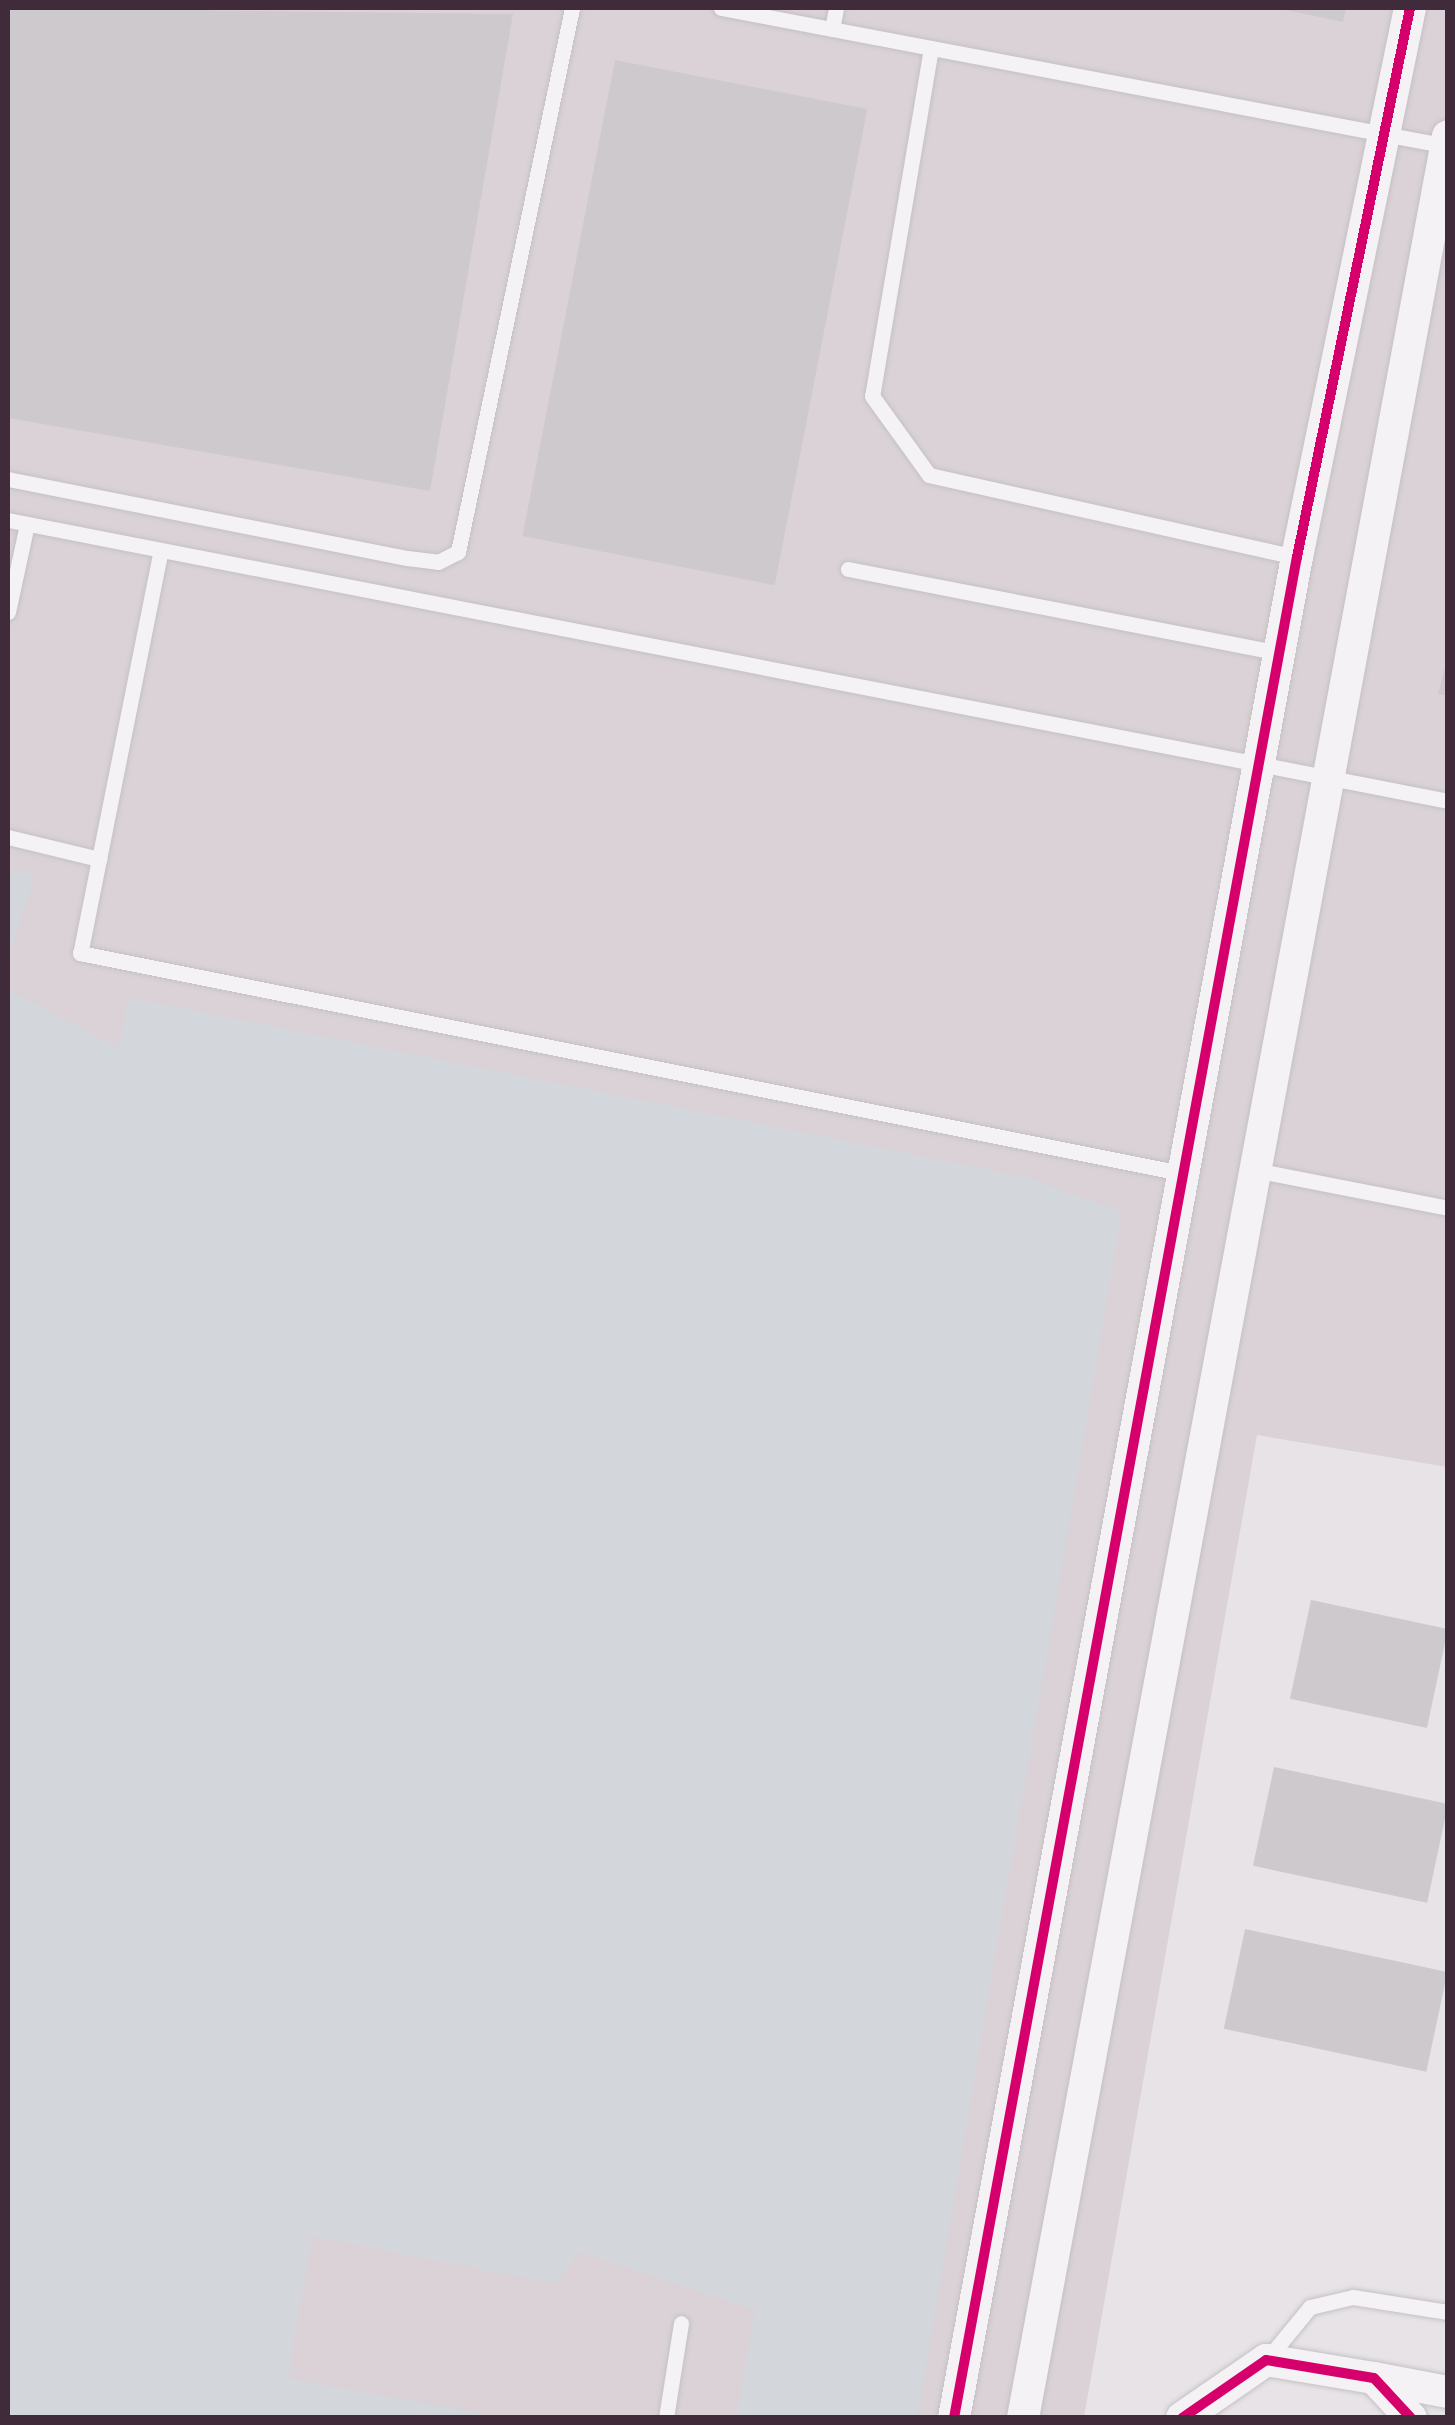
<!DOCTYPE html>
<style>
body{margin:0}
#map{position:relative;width:1455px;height:2425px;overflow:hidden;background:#e7e3e6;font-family:"PT Sans",sans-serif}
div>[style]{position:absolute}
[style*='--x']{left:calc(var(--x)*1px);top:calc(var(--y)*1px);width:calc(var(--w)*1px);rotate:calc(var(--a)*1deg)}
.built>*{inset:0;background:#dad2d7}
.green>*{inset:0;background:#d3d6db}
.building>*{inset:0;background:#cec9cd;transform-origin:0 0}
.roads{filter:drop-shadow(0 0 2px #c5c1c4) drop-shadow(0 0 2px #c5c1c4)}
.service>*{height:15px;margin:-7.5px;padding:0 7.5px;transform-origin:7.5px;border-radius:7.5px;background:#f4f2f4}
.minor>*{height:32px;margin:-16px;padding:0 16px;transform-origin:16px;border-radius:16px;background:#f4f2f4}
.cycleway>*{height:10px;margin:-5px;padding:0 5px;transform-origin:5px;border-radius:5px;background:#d6006c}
span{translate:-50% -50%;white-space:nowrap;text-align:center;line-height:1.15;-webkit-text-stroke:8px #f6f1f5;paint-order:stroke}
.frame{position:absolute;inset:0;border:10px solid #3f2b3a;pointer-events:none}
</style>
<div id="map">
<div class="built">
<i style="clip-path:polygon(8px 8px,1447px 8px,1447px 1467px,1257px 1435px,1084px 2417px,8px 2418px)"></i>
</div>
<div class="green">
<i style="clip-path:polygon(8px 868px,35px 876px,8px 960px)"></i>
<i style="clip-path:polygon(8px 990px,119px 1048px,128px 997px,1027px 1177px,1122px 1212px,917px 2417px,736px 2417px,755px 2310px,578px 2252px,556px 2284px,312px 2236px,288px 2378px,500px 2417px,8px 2417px)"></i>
</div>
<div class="building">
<i style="clip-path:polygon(8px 8px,513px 14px,430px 491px,8px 418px)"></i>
<i style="clip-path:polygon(1277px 8px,1346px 8px,1343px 22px)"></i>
<i style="left:615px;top:60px;width:257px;height:485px;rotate:11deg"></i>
<i style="clip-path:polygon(1448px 656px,1448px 696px,1438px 694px)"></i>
<i style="left:1311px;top:1600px;width:140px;height:101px;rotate:12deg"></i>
<i style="left:1274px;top:1767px;width:178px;height:101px;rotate:12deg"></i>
<i style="left:1245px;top:1929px;width:207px;height:102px;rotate:12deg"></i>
</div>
<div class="roads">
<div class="service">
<i style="--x:721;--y:8;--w:740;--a:10.75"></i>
<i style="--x:832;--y:29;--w:21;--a:-79"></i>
<i style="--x:931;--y:48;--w:353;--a:99.6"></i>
<i style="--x:872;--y:396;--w:97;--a:54.2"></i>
<i style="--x:929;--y:475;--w:377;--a:12.6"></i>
<i style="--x:8;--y:479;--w:407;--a:11.2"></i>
<i style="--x:407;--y:558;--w:31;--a:7"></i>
<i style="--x:438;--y:562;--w:22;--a:-27"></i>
<i style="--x:458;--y:552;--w:556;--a:-78.16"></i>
<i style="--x:8;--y:520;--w:1467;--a:11.04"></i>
<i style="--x:160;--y:554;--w:407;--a:101.3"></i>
<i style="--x:80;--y:953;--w:1128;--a:11.3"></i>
<i style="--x:848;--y:569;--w:439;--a:11"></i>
<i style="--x:8;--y:612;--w:90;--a:-77.8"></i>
<i style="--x:8;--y:837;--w:94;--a:13.6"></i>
<i style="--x:1255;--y:1170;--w:197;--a:11.1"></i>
<i style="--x:1268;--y:2358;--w:66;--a:-50.5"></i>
<i style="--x:1310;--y:2307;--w:44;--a:-13.1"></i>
<i style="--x:1353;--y:2297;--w:96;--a:9"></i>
<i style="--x:666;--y:2418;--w:96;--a:-81"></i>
</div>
<div class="minor">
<i style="--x:1374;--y:2378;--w:75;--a:10.7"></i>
<i style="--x:954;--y:2418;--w:1892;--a:-79.56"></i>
<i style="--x:1297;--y:557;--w:561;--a:-78.37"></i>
<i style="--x:1023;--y:2418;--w:2321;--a:-79.45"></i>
<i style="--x:1182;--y:2418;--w:102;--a:-34.6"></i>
<i style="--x:1266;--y:2360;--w:109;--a:9.5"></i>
<i style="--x:1374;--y:2378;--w:54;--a:47.2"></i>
</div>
</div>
<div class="cycleway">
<i style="--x:954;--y:2418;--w:1892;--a:-79.56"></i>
<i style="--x:1297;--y:557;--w:561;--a:-78.37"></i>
<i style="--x:1182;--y:2418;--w:102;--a:-34.6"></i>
<i style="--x:1266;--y:2360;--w:109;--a:9.5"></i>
<i style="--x:1374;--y:2378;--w:54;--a:47.2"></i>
</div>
<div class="frame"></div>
</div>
